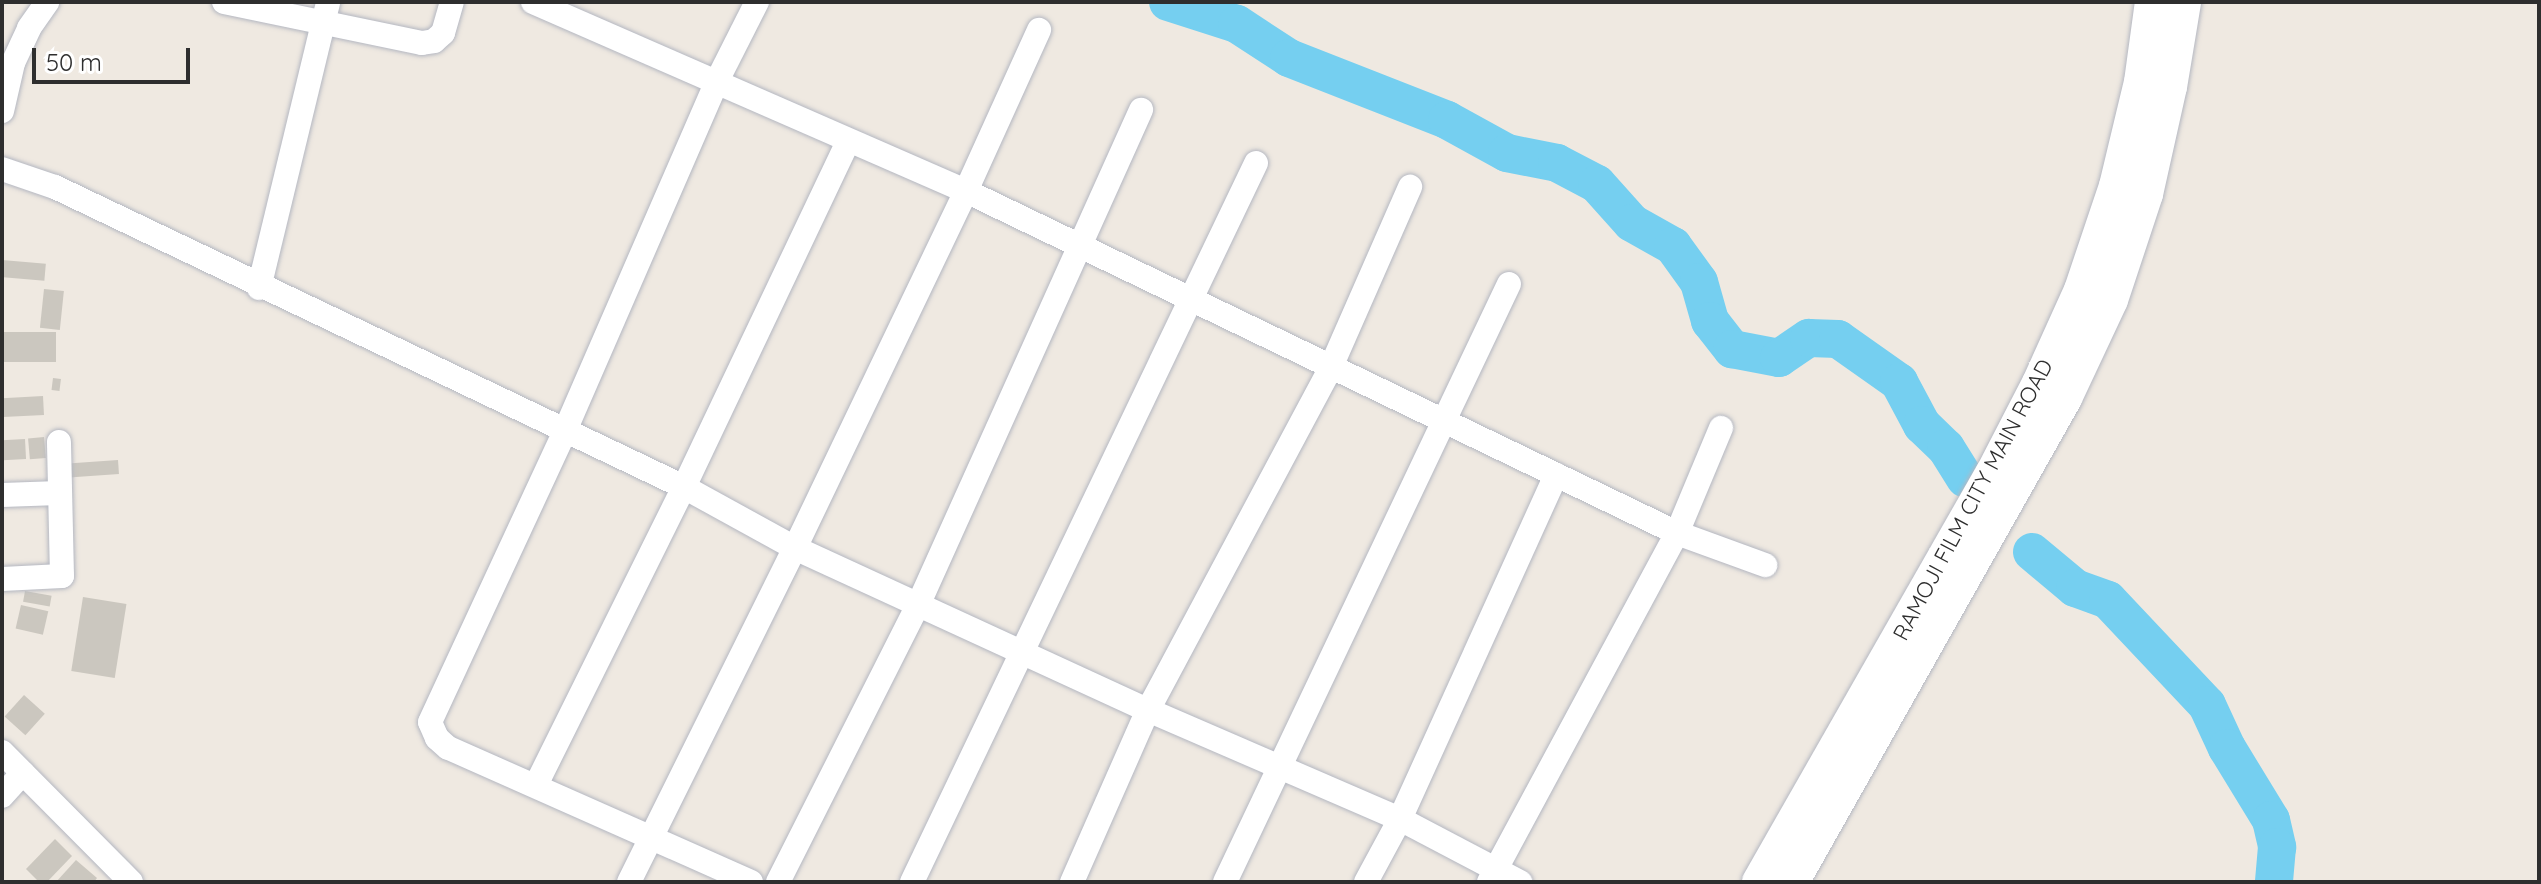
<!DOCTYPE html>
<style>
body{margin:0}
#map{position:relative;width:2541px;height:884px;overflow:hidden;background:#efe9e1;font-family:Quicksand,sans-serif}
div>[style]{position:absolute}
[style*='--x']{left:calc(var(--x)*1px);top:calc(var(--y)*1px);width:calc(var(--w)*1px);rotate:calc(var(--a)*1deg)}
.river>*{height:38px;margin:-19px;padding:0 19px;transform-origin:19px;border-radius:19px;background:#75cff0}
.building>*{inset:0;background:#cbc7bf;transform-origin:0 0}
.roads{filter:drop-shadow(0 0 2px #b4b7c1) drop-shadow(0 0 2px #b4b7c1)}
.street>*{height:24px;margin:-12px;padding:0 12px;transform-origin:12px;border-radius:12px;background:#fff}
.secondary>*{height:34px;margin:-17px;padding:0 17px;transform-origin:17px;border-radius:17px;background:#fff}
span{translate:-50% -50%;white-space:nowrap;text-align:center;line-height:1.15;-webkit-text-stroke:6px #fff;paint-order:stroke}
.street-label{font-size:22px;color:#2e2e2e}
.frame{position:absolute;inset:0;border:4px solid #2e2e2e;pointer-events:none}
.scale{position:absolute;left:32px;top:48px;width:158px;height:36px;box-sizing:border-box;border:4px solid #2e2e2e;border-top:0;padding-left:10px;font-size:24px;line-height:28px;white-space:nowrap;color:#2e2e2e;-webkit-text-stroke:6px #fff;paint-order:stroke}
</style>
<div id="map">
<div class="river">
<i style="--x:1168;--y:2;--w:72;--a:17.7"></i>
<i style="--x:1237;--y:24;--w:62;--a:33.2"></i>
<i style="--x:1289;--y:58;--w:170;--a:21.4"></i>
<i style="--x:1447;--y:120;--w:68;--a:28.8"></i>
<i style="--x:1507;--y:153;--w:51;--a:11.3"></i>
<i style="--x:1557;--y:163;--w:45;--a:27.7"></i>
<i style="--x:1597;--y:184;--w:52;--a:48.1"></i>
<i style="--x:1632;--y:223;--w:47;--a:29.3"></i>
<i style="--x:1673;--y:246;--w:44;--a:54.2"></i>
<i style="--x:1699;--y:282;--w:41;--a:74.2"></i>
<i style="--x:1710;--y:321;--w:36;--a:52"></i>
<i style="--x:1732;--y:349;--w:48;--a:10.8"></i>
<i style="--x:1779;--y:358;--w:36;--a:-34"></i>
<i style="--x:1809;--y:338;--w:29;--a:2"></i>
<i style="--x:1838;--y:339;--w:75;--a:35.2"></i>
<i style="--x:1899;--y:382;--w:49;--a:61.9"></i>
<i style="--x:1922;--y:425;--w:33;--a:44"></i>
<i style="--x:1946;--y:448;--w:36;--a:58"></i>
<i style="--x:2032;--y:552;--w:56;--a:39.9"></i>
<i style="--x:2075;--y:588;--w:35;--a:20"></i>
<i style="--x:2108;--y:600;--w:144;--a:46.7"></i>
<i style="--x:2207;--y:705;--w:47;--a:65.1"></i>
<i style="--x:2227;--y:748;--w:84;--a:58.6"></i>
<i style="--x:2271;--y:820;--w:28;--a:77"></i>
<i style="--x:2277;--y:847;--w:35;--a:95"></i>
</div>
<div class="building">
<i style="left:2px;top:260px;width:44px;height:17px;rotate:5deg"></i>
<i style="left:44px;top:289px;width:20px;height:39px;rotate:6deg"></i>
<i style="left:2px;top:332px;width:54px;height:30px"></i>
<i style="left:53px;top:378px;width:8px;height:12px;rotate:7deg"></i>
<i style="left:43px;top:396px;width:19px;height:41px;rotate:87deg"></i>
<i style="left:44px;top:437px;width:21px;height:16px;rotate:85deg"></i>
<i style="left:25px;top:439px;width:20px;height:23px;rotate:87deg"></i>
<i style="left:118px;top:460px;width:14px;height:50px;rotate:86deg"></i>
<i style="left:25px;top:591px;width:27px;height:11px;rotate:10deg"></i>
<i style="left:83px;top:597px;width:44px;height:75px;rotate:9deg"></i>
<i style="left:21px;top:605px;width:28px;height:24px;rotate:13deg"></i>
<i style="left:24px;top:695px;width:28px;height:29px;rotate:42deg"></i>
<i style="clip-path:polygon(55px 839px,72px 856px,47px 882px,39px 882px,26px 869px)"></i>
<i style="clip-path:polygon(76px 860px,97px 878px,94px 882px,56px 882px)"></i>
</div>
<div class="roads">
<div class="street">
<i style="--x:224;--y:2;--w:202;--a:11.7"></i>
<i style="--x:422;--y:43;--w:12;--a:-9"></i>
<i style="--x:434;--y:41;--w:12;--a:-42"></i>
<i style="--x:443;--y:33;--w:32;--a:-74"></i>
<i style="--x:533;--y:2;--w:472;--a:23.6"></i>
<i style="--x:966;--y:191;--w:789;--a:25.69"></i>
<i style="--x:1677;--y:533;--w:94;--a:20"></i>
<i style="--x:2;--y:111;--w:49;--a:-77.1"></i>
<i style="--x:13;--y:63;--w:38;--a:-65"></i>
<i style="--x:29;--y:28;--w:32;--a:-55"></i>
<i style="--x:2;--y:169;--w:56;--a:18.8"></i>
<i style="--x:55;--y:187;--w:697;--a:25.5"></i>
<i style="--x:684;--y:487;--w:127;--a:28.8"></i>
<i style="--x:795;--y:548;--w:388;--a:24.7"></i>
<i style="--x:1148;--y:710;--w:275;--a:23.4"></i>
<i style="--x:1400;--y:819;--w:136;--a:27.7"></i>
<i style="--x:259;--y:288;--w:294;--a:-76.4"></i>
<i style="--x:2;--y:495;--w:57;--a:-2"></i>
<i style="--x:2;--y:579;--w:60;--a:-2.9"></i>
<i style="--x:62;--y:576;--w:134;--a:-91.3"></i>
<i style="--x:2;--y:752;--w:183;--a:45.2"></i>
<i style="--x:536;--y:785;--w:333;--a:-63.6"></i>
<i style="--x:684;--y:487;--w:382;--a:-64.6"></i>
<i style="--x:2;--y:796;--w:31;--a:-48"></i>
<i style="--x:629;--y:882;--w:373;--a:-63.6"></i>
<i style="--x:795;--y:548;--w:396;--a:-64.4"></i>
<i style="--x:966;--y:191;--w:177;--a:-65.6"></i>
<i style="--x:751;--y:882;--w:331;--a:-156.1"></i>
<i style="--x:448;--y:748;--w:15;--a:-138"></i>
<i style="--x:437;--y:738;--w:17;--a:-114"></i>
<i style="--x:430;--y:722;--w:319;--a:-65.1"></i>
<i style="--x:564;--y:433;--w:382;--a:-66.5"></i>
<i style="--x:716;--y:83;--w:91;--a:-63.2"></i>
<i style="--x:778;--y:882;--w:313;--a:-63.2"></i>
<i style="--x:919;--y:603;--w:541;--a:-65.76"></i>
<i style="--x:912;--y:882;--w:797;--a:-64.43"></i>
<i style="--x:1072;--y:882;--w:188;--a:-66.2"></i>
<i style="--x:1148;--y:710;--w:389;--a:-61.9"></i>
<i style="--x:1331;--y:367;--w:197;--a:-66.3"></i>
<i style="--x:1225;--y:882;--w:662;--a:-64.6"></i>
<i style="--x:1366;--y:882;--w:72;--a:-61.6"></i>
<i style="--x:1400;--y:819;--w:378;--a:-65.6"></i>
<i style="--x:1489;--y:882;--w:396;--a:-61.7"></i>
<i style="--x:1677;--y:533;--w:114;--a:-67.3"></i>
</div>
<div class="secondary">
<i style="--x:1759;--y:882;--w:470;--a:-60.3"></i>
<i style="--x:1992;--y:474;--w:102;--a:-62.7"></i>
<i style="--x:2039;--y:383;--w:102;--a:-65.7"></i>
<i style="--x:2081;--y:290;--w:110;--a:-71.4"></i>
<i style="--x:2116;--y:186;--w:107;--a:-76.5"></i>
<i style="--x:2141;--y:82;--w:81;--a:-82.2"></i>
<i style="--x:1792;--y:882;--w:556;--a:-60.57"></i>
<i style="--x:2065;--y:398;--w:108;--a:-64.9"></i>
<i style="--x:2111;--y:300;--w:112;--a:-71.7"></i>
<i style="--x:2146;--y:194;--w:110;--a:-77.4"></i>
<i style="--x:2170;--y:87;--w:86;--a:-80.6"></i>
</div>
</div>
<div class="street-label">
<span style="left:1973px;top:500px;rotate:-62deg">RAMOJI FILM CITY MAIN ROAD</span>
</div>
<div class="frame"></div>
<div class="scale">50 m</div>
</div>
